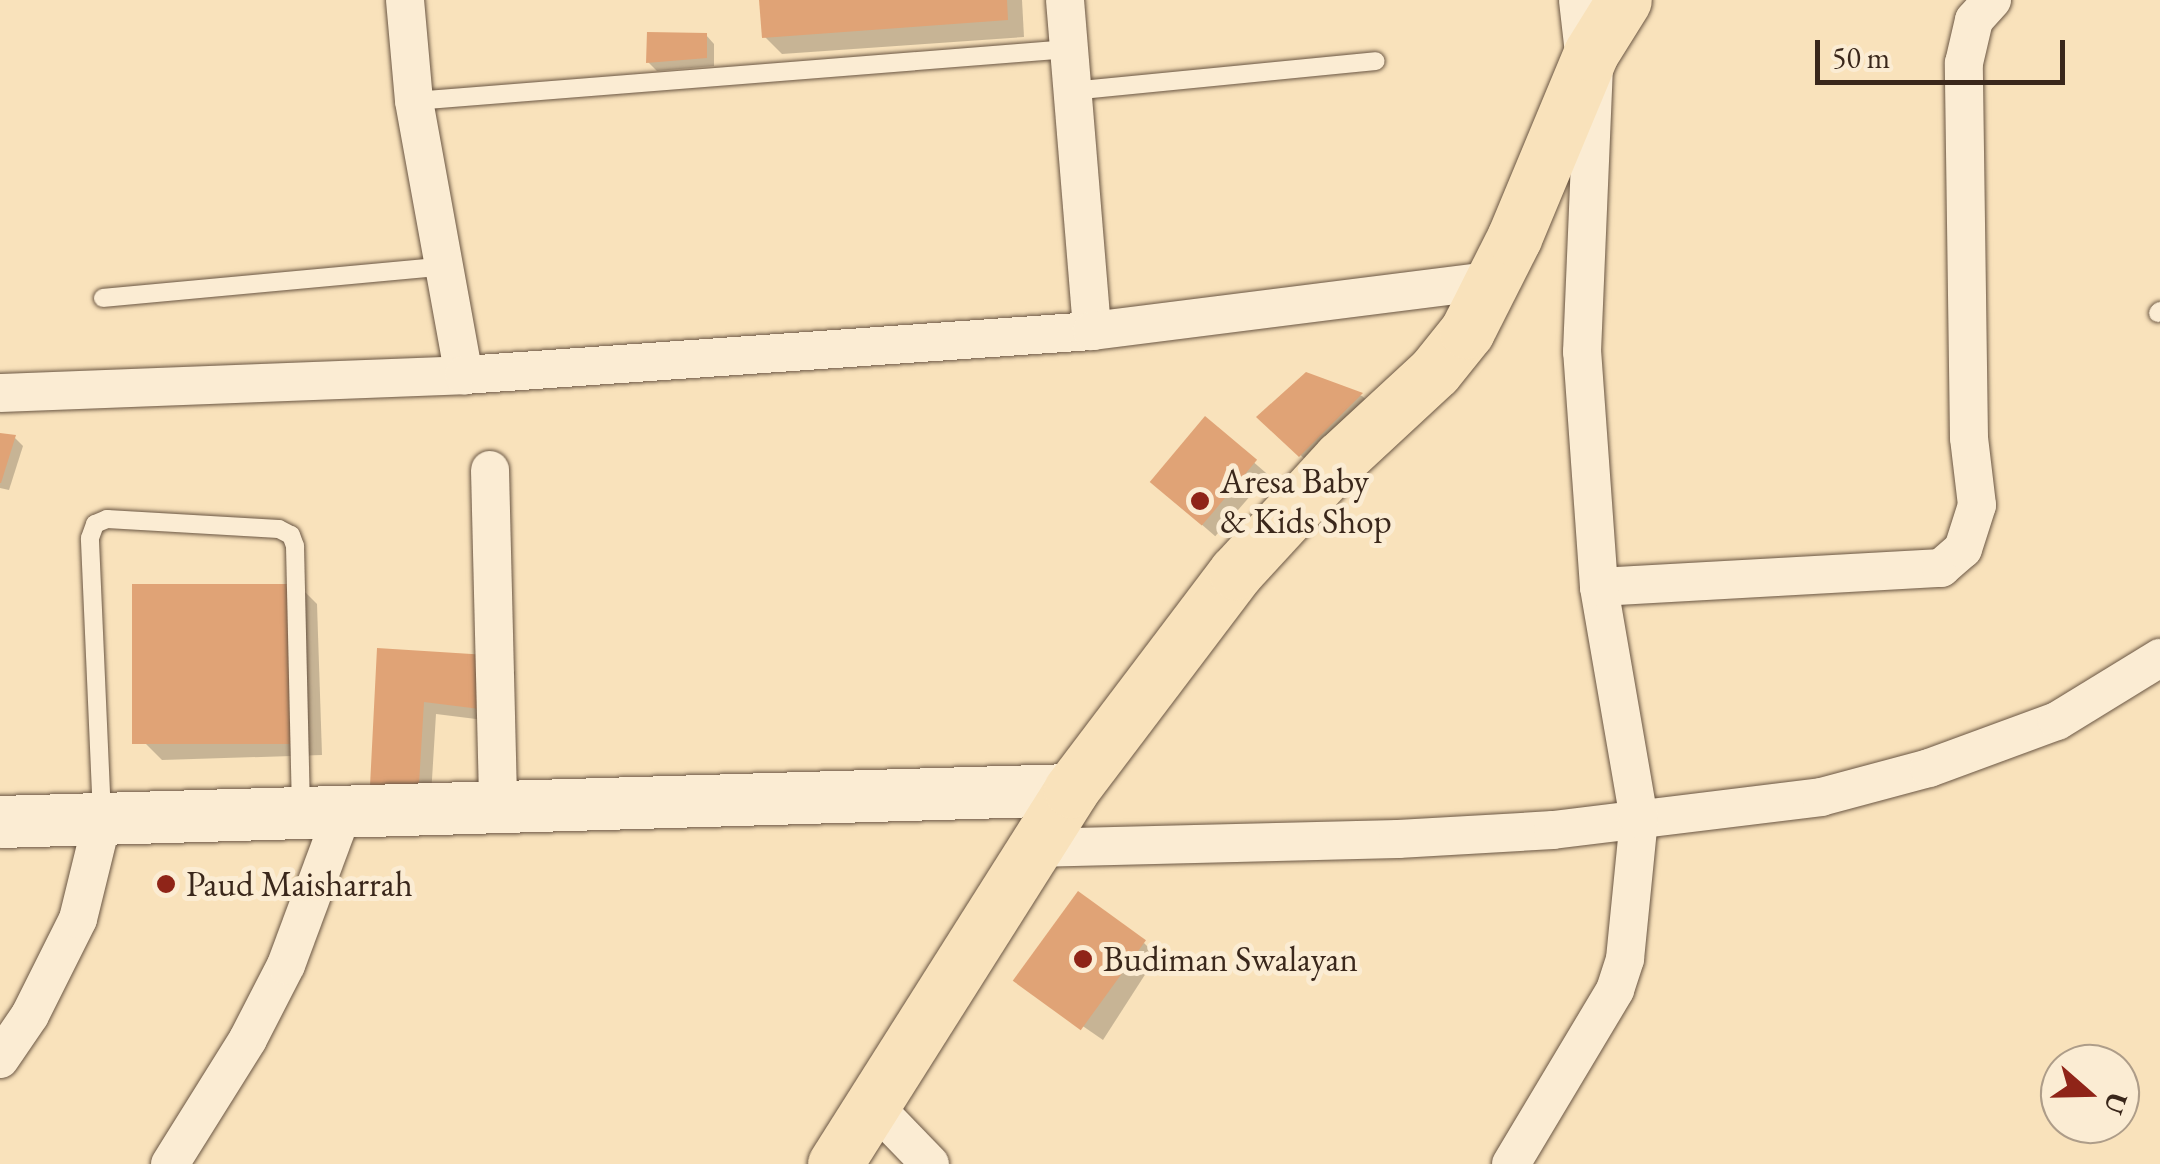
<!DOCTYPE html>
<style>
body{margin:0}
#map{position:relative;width:2160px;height:1164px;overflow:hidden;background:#f9e2bb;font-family:"EB Garamond",serif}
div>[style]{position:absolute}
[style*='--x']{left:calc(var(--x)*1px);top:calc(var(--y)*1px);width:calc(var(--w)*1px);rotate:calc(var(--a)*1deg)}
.shadow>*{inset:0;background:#0003;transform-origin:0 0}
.building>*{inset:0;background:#e0a376;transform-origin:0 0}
.roads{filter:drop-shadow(0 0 2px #6a5643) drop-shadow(0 0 2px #6a5643)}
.lane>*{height:18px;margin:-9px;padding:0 9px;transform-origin:9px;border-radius:9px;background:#fbecd3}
.street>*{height:38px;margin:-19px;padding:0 19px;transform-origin:19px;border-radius:19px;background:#fbecd3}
.secondary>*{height:52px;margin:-26px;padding:0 26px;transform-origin:26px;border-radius:26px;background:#fbecd3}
.highway>*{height:55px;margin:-27.5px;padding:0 27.5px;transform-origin:27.5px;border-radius:27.5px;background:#f9e2bb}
.dots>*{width:28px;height:28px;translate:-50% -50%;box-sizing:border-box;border:5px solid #fbecd3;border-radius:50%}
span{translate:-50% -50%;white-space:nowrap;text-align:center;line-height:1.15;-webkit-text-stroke:10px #fbecd3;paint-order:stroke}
.poi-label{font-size:35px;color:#3a271b}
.left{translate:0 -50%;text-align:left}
.north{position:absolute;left:2040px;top:1044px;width:100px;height:100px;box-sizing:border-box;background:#fbecd3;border:2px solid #ae9d89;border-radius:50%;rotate:110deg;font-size:28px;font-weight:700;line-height:40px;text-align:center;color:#3a271b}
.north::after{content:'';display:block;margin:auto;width:35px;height:45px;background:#8f2418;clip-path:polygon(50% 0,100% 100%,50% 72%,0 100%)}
.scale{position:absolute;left:1815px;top:40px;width:250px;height:45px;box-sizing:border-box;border:5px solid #3a271b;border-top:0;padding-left:12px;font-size:30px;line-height:35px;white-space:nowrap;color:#3a271b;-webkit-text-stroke:8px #fbecd3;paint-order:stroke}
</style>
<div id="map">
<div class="shadow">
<i style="clip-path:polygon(762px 0,1022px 0,1024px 37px,782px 54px,765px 37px)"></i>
<i style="clip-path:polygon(706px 35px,714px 44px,714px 66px,657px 71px,648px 62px)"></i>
<i style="clip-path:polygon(1307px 375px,1362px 396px,1370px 403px,1309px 463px,1260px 417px)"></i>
<i style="left:1205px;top:420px;width:84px;height:81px;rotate:41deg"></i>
<i style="clip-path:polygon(0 436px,15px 438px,23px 446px,9px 490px,0 488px)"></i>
<i style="clip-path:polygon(300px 587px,317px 604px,322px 755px,162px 760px,145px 743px)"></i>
<i style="clip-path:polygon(380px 651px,502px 659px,515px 672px,508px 723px,436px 714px,431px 796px,386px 798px)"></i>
<i style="clip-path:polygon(1144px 943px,1157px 956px,1103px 1040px,1016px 980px)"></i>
</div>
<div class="building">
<i style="clip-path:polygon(759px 0,1007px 0,1008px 20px,762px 38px)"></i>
<i style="clip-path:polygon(647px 32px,707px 33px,707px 58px,646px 63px)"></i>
<i style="clip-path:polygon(1306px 372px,1363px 393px,1299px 457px,1256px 417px)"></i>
<i style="left:1205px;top:416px;width:68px;height:86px;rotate:40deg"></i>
<i style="clip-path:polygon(0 433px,16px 435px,1px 483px,0 483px)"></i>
<i style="left:132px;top:584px;width:169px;height:160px"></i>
<i style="clip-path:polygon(377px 648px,503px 656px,496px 711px,424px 702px,419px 784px,370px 786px)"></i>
<i style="left:1078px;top:891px;width:84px;height:111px;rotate:36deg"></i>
</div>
<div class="roads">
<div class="lane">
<i style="--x:1071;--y:91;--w:306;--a:-5.6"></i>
<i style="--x:414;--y:101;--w:657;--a:-4.54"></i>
<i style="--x:103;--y:298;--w:343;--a:-5.3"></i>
<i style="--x:2158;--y:313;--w:3;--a:-45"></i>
<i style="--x:102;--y:816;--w:278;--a:-92.5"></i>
<i style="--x:90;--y:538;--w:15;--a:-70"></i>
<i style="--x:95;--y:524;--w:13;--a:-23"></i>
<i style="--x:107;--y:519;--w:172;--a:3.3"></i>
<i style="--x:279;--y:529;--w:13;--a:27"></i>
<i style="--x:291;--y:535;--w:12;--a:70"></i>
<i style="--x:295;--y:546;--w:261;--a:88.7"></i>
</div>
<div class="street">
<i style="--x:405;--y:0;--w:101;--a:84.9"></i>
<i style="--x:414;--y:101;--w:279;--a:79.7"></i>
<i style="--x:1065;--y:0;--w:332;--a:85.3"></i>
<i style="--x:0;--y:393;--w:464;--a:-2.2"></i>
<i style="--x:464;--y:375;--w:630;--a:-4.01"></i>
<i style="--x:1092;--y:331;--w:406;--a:-7.2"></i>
<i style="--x:490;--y:470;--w:337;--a:88.6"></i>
<i style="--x:1599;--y:587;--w:343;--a:-3.2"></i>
<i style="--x:1941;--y:568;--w:29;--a:-41"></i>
<i style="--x:1963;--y:549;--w:46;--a:-72.3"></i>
<i style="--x:1977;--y:505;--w:67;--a:-96.8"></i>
<i style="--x:1969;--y:438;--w:375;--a:-90.8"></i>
<i style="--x:1964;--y:63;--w:44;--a:-76.9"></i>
<i style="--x:1974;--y:20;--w:27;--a:-48"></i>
<i style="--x:1033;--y:848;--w:365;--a:-1.4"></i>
<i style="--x:1398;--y:839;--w:155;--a:-3.3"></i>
<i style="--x:1553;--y:830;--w:270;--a:-7"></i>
<i style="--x:1821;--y:797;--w:112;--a:-15"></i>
<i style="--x:1929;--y:768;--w:136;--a:-20.2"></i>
<i style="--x:2057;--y:721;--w:121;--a:-31.5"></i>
<i style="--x:0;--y:1059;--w:53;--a:-55.7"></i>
<i style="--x:30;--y:1015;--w:107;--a:-63.4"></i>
<i style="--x:78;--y:919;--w:101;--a:-76.2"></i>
<i style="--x:873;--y:1105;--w:82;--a:46"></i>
<i style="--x:170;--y:1164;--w:147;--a:-58"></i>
<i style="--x:248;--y:1039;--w:83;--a:-62.8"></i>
<i style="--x:286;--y:965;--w:163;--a:-69.6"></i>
<i style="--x:1511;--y:1164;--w:203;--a:-59.1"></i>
<i style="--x:1615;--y:990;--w:33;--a:-72"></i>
<i style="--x:1625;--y:959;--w:141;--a:-84.3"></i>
<i style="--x:1639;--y:819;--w:235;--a:-99.8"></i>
<i style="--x:1599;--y:587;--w:236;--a:-94.1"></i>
<i style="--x:1582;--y:352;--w:282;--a:-87.6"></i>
</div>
<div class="secondary">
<i style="--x:1585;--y:0;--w:53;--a:83.5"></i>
<i style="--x:0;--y:822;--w:1071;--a:-1.71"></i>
</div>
<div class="highway">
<i style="--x:835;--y:1164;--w:442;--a:-57.7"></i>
<i style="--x:1071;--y:790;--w:273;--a:-52.9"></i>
<i style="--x:1236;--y:572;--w:154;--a:-47.4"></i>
<i style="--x:1340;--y:459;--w:129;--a:-42.8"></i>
<i style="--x:1435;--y:371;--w:51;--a:-51.3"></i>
<i style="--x:1467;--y:331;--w:104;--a:-63.2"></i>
<i style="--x:1514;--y:238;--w:200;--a:-67.4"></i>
<i style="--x:1591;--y:53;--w:62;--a:-58.1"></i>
</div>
</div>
<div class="dots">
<i style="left:1200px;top:501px;background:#8f2418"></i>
<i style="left:166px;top:884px;background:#8f2418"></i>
<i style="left:1083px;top:959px;background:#8f2418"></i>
</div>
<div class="poi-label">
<span class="left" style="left:1220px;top:501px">Aresa Baby<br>&amp; Kids Shop</span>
<span class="left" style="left:186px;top:884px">Paud Maisharrah</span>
<span class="left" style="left:1103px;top:959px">Budiman Swalayan</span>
</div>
<div class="north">U</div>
<div class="scale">50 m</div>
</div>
